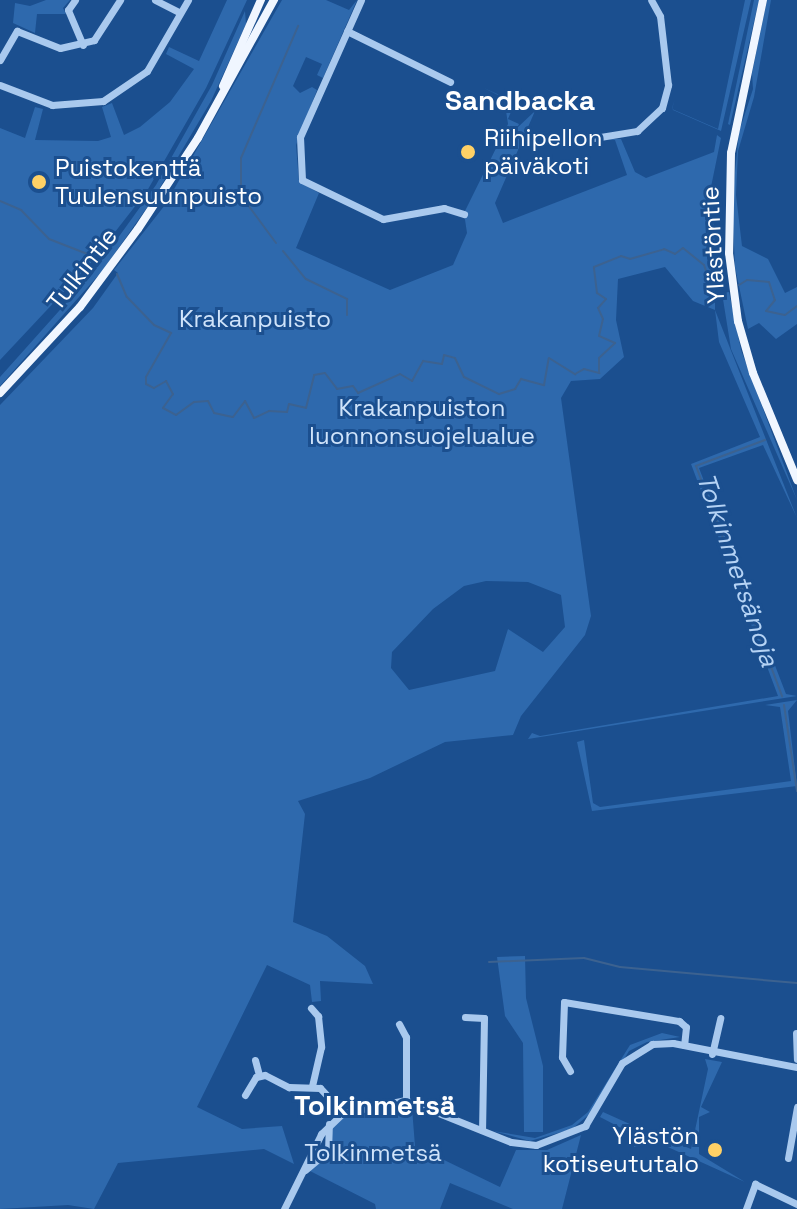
<!DOCTYPE html>
<meta charset="utf-8">
<style>
body{margin:0}
#map{position:relative;width:797px;height:1209px;overflow:hidden;background:#1b4f8f;font-family:"Space Grotesk",sans-serif}
div>[style]{position:absolute}
[style*='--x']{left:calc(var(--x)*1px);top:calc(var(--y)*1px);width:calc(var(--w)*1px);rotate:calc(var(--a)*1deg)}
.green>*{inset:0;background:#2e69ad}
.stream>*{height:2px;margin:-1px;padding:0 1px;transform-origin:1px;border-radius:1px;background:#3c6290}
.minor>*{height:7px;margin:-3.5px;padding:0 3.5px;transform-origin:3.5px;border-radius:3.5px;background:#a9c9ee}
.major>*{height:8px;margin:-4px;padding:0 4px;transform-origin:4px;border-radius:4px;background:#f0f6ff}
.dots>*{width:22px;height:22px;translate:-50% -50%;box-sizing:border-box;border:4px solid #1b4f8f;border-radius:50%}
span{translate:-50% -50%;white-space:nowrap;text-align:center;line-height:1.15;-webkit-text-stroke:6px #1b4f8f;paint-order:stroke}
.poi-label{font-size:24px;color:#fff}
.left{translate:0 -50%;text-align:left}
.right{translate:-100% -50%;text-align:right}
.street-label{font-size:24px;color:#fff}
.park-label{font-size:24px;color:#cfe3fa}
.water-label{font-size:26px;color:#b5d3f5;font-style:italic}
.quarter-label{font-size:28px;color:#fff;font-weight:700}
</style>
<div id="map">
<div class="green">
<i style="clip-path:polygon(46px 0,70px 0,63px 8px,66px 14px,37px 14px,35px 33px,13px 23px,15px 3px,30px 6px)"></i>
<i style="clip-path:polygon(227px 0,247px 0,206px 88px,147px 191px,90px 264px,0 360px,0 128px,25px 138px,35px 107px,43px 109px,35px 140px,98px 141px,111px 137px,102px 107px,112px 103px,124px 135px,140px 127px,170px 102px,194px 69px,166px 54px,169px 47px,199px 61px)"></i>
<i style="clip-path:polygon(evenodd,282px 0,326px 0,349px 10px,357px 0,323px 78px,317px 75px,322px 64px,306px 57px,293px 86px,300px 93px,312px 87px,317px 90px,296px 145px,299px 182px,319px 193px,296px 248px,390px 290px,453px 265px,467px 233px,464px 213px,508px 124px,504px 98px,484px 88px,515px 102px,508px 119px,519px 124px,517px 128px,535px 111px,495px 203px,503px 223px,627px 175px,615px 140px,606px 139px,621px 139px,635px 172px,646px 178px,714px 152px,717px 135px,721px 138px,711px 187px,715px 248px,708px 245px,705px 250px,715px 257px,715px 310px,797px 518px,763px 445px,699px 468px,786px 694px,797px 696px,528px 739px,532px 733px,540px 736px,778px 696px,691px 464px,760px 437px,719px 342px,715px 310px,693px 301px,665px 267px,618px 279px,616px 320px,624px 357px,600px 379px,571px 381px,561px 398px,591px 616px,585px 635px,521px 716px,513px 735px,445px 742px,370px 778px,298px 801px,305px 814px,293px 922px,327px 936px,365px 966px,373px 984px,320px 981px,321px 1001px,312px 1002px,310px 985px,267px 965px,197px 1107px,242px 1129px,282px 1126px,294px 1164px,264px 1149px,118px 1163px,94px 1209px,68px 1205px,0 1209px,0 405px,93px 308px,118px 273px,114px 270px,165px 205px,282px 0,486px 581px,528px 582px,561px 595px,565px 627px,543px 652px,508px 629px,495px 671px,409px 690px,391px 668px,392px 652px,433px 609px,464px 586px,486px 581px)"></i>
<i style="clip-path:polygon(745px 0,751px 0,721px 131px,673px 110px,672px 108px,675px 99px,672px 109px,718px 129px)"></i>
<i style="clip-path:polygon(754px 0,759px 0,730px 125px,728px 124px)"></i>
<i style="clip-path:polygon(767px 0,771px 0,754px 97px,738px 151px,736px 195px,742px 246px,768px 259px,785px 293px,797px 287px,797px 324px,776px 339px,759px 323px,748px 329px,735px 267px,732px 202px,739px 132px,753px 89px,752px 73px)"></i>
<i style="clip-path:polygon(245px 11px,246px 24px,211px 101px,155px 196px,103px 270px,0 386px,0 377px,92px 274px,156px 185px,212px 85px)"></i>
<i style="clip-path:polygon(729px 292px,741px 350px,797px 500px,731px 349px,722px 293px)"></i>
<i style="clip-path:polygon(797px 700px,788px 711px,797px 786px,592px 811px,577px 742px,584px 740px,593px 803px,600px 807px,791px 781px,780px 707px,765px 705px)"></i>
<i style="clip-path:polygon(525px 956px,526px 998px,543px 1066px,543px 1132px,524px 1132px,523px 1043px,505px 1016px,497px 957px)"></i>
<i style="clip-path:polygon(662px 1033px,680px 1037px,647px 1042px,629px 1051px,592px 1112px,572px 1129px,530px 1141px,493px 1131px,535px 1138px,572px 1125px,588px 1112px,630px 1045px)"></i>
<i style="clip-path:polygon(705px 1059px,722px 1062px,701px 1107px,710px 1112px,699px 1117px,699px 1154px,745px 1182px,659px 1143px,634px 1147px,623px 1129px,600px 1117px,603px 1112px,632px 1125px,639px 1139px,652px 1133px,691px 1149px,708px 1069px)"></i>
<i style="clip-path:polygon(402px 1105px,412px 1108px,415px 1146px,500px 1187px,516px 1150px,547px 1150px,581px 1135px,562px 1209px,513px 1209px,450px 1183px,440px 1209px,376px 1209px,375px 1204px,310px 1171px,329px 1155px,333px 1126px,345px 1116px)"></i>
</div>
<div class="stream">
<i style="--x:0;--y:201;--w:23;--a:23"></i>
<i style="--x:21;--y:210;--w:40;--a:46"></i>
<i style="--x:49;--y:239;--w:44;--a:21.3"></i>
<i style="--x:276;--y:243;--w:47;--a:-126.4"></i>
<i style="--x:248;--y:205;--w:17;--a:-114"></i>
<i style="--x:241;--y:189;--w:31;--a:-90"></i>
<i style="--x:241;--y:158;--w:144;--a:-66.6"></i>
<i style="--x:283;--y:251;--w:36;--a:51"></i>
<i style="--x:306;--y:279;--w:46;--a:26"></i>
<i style="--x:347;--y:299;--w:16;--a:90"></i>
<i style="--x:117;--y:274;--w:25;--a:67"></i>
<i style="--x:127;--y:297;--w:39;--a:46"></i>
<i style="--x:154;--y:325;--w:19;--a:25"></i>
<i style="--x:171;--y:333;--w:51;--a:119.6"></i>
<i style="--x:146;--y:377;--w:7;--a:90"></i>
<i style="--x:146;--y:384;--w:9;--a:27"></i>
<i style="--x:154;--y:388;--w:14;--a:-30"></i>
<i style="--x:166;--y:381;--w:15;--a:62"></i>
<i style="--x:173;--y:394;--w:17;--a:126"></i>
<i style="--x:163;--y:408;--w:15;--a:28"></i>
<i style="--x:176;--y:415;--w:22;--a:-36"></i>
<i style="--x:194;--y:402;--w:14;--a:-4"></i>
<i style="--x:208;--y:401;--w:13;--a:63"></i>
<i style="--x:214;--y:413;--w:19;--a:12"></i>
<i style="--x:233;--y:417;--w:20;--a:-53"></i>
<i style="--x:245;--y:401;--w:19;--a:62"></i>
<i style="--x:254;--y:418;--w:17;--a:-25"></i>
<i style="--x:269;--y:411;--w:18;--a:3"></i>
<i style="--x:287;--y:412;--w:8;--a:-76"></i>
<i style="--x:289;--y:404;--w:17;--a:13"></i>
<i style="--x:306;--y:408;--w:34;--a:-76"></i>
<i style="--x:314;--y:375;--w:11;--a:-10"></i>
<i style="--x:325;--y:373;--w:20;--a:53"></i>
<i style="--x:337;--y:389;--w:16;--a:-11"></i>
<i style="--x:353;--y:386;--w:9;--a:54"></i>
<i style="--x:358;--y:393;--w:46;--a:-24.3"></i>
<i style="--x:400;--y:374;--w:14;--a:30"></i>
<i style="--x:412;--y:381;--w:23;--a:-61"></i>
<i style="--x:423;--y:361;--w:19;--a:9"></i>
<i style="--x:442;--y:364;--w:9;--a:-77"></i>
<i style="--x:444;--y:355;--w:11;--a:15"></i>
<i style="--x:455;--y:358;--w:21;--a:65"></i>
<i style="--x:464;--y:377;--w:39;--a:26"></i>
<i style="--x:499;--y:394;--w:17;--a:-17"></i>
<i style="--x:515;--y:389;--w:12;--a:-59"></i>
<i style="--x:521;--y:379;--w:24;--a:15"></i>
<i style="--x:544;--y:385;--w:27;--a:-80"></i>
<i style="--x:549;--y:358;--w:31;--a:32"></i>
<i style="--x:575;--y:374;--w:10;--a:-29"></i>
<i style="--x:584;--y:369;--w:16;--a:15"></i>
<i style="--x:599;--y:373;--w:15;--a:-90"></i>
<i style="--x:599;--y:358;--w:22;--a:-43"></i>
<i style="--x:615;--y:343;--w:17;--a:-156"></i>
<i style="--x:599;--y:336;--w:17;--a:-77"></i>
<i style="--x:603;--y:319;--w:12;--a:-114"></i>
<i style="--x:598;--y:308;--w:12;--a:-48"></i>
<i style="--x:606;--y:299;--w:11;--a:-146"></i>
<i style="--x:597;--y:293;--w:26;--a:-97"></i>
<i style="--x:594;--y:267;--w:29;--a:-22"></i>
<i style="--x:621;--y:256;--w:9;--a:18"></i>
<i style="--x:630;--y:259;--w:35;--a:-16"></i>
<i style="--x:664;--y:249;--w:12;--a:24"></i>
<i style="--x:675;--y:254;--w:10;--a:-37"></i>
<i style="--x:683;--y:248;--w:27;--a:39"></i>
<i style="--x:704;--y:265;--w:24;--a:71"></i>
<i style="--x:712;--y:288;--w:5;--a:-22"></i>
<i style="--x:739;--y:285;--w:9;--a:-32"></i>
<i style="--x:747;--y:280;--w:22;--a:5"></i>
<i style="--x:769;--y:282;--w:19;--a:72"></i>
<i style="--x:775;--y:300;--w:14;--a:129"></i>
<i style="--x:766;--y:311;--w:19;--a:12"></i>
<i style="--x:785;--y:315;--w:15;--a:-37"></i>
<i style="--x:765;--y:440;--w:74;--a:159.4"></i>
<i style="--x:696;--y:466;--w:246;--a:69.5"></i>
<i style="--x:784;--y:705;--w:87;--a:81.4"></i>
<i style="--x:489;--y:962;--w:95;--a:-2.4"></i>
<i style="--x:584;--y:958;--w:37;--a:14"></i>
<i style="--x:620;--y:967;--w:178;--a:5.2"></i>
</div>
<div class="minor">
<i style="--x:75;--y:0;--w:12;--a:125"></i>
<i style="--x:68;--y:10;--w:38;--a:67"></i>
<i style="--x:155;--y:0;--w:28;--a:27"></i>
<i style="--x:361;--y:0;--w:150;--a:114"></i>
<i style="--x:300;--y:137;--w:43;--a:87.3"></i>
<i style="--x:302;--y:180;--w:90;--a:25.7"></i>
<i style="--x:383;--y:219;--w:62;--a:-10.2"></i>
<i style="--x:444;--y:208;--w:21;--a:17"></i>
<i style="--x:347;--y:31;--w:115;--a:26.3"></i>
<i style="--x:0;--y:60;--w:34;--a:-60"></i>
<i style="--x:17;--y:31;--w:46;--a:21.6"></i>
<i style="--x:60;--y:48;--w:35;--a:-13"></i>
<i style="--x:94;--y:40;--w:48;--a:-57"></i>
<i style="--x:0;--y:85;--w:56;--a:21"></i>
<i style="--x:52;--y:105;--w:51;--a:-4.5"></i>
<i style="--x:103;--y:101;--w:53;--a:-34.3"></i>
<i style="--x:147;--y:71;--w:82;--a:-60"></i>
<i style="--x:588;--y:139;--w:50;--a:-9.3"></i>
<i style="--x:637;--y:131;--w:34;--a:-43"></i>
<i style="--x:662;--y:108;--w:24;--a:-75"></i>
<i style="--x:668;--y:85;--w:69;--a:-96.6"></i>
<i style="--x:660;--y:16;--w:18;--a:-119"></i>
<i style="--x:311;--y:1008;--w:11;--a:49"></i>
<i style="--x:318;--y:1016;--w:31;--a:84"></i>
<i style="--x:321;--y:1047;--w:39;--a:103"></i>
<i style="--x:465;--y:1017;--w:19;--a:3"></i>
<i style="--x:484;--y:1018;--w:112;--a:91"></i>
<i style="--x:399;--y:1024;--w:15;--a:62"></i>
<i style="--x:406;--y:1037;--w:63;--a:90"></i>
<i style="--x:796;--y:1033;--w:26;--a:88"></i>
<i style="--x:712;--y:1054;--w:37;--a:-77"></i>
<i style="--x:255;--y:1060;--w:16;--a:75"></i>
<i style="--x:570;--y:1071;--w:16;--a:-120"></i>
<i style="--x:562;--y:1057;--w:55;--a:-87.9"></i>
<i style="--x:564;--y:1002;--w:117;--a:9.4"></i>
<i style="--x:679;--y:1021;--w:9;--a:41"></i>
<i style="--x:686;--y:1027;--w:18;--a:96"></i>
<i style="--x:245;--y:1095;--w:21;--a:-59"></i>
<i style="--x:256;--y:1077;--w:9;--a:-13"></i>
<i style="--x:265;--y:1075;--w:27;--a:27"></i>
<i style="--x:289;--y:1087;--w:31;--a:2"></i>
<i style="--x:320;--y:1088;--w:34;--a:47"></i>
<i style="--x:788;--y:1158;--w:52;--a:-80"></i>
<i style="--x:305;--y:1170;--w:30;--a:-40"></i>
<i style="--x:328;--y:1151;--w:27;--a:-88"></i>
<i style="--x:284;--y:1209;--w:84;--a:-63.7"></i>
<i style="--x:321;--y:1134;--w:30;--a:-44"></i>
<i style="--x:343;--y:1113;--w:64;--a:-11.7"></i>
<i style="--x:406;--y:1100;--w:113;--a:21.8"></i>
<i style="--x:511;--y:1142;--w:25;--a:7"></i>
<i style="--x:536;--y:1145;--w:53;--a:-21.2"></i>
<i style="--x:585;--y:1126;--w:73;--a:-59.6"></i>
<i style="--x:622;--y:1063;--w:36;--a:-32"></i>
<i style="--x:652;--y:1044;--w:21;--a:-3"></i>
<i style="--x:673;--y:1043;--w:126;--a:11"></i>
<i style="--x:746;--y:1209;--w:27;--a:-70"></i>
<i style="--x:755;--y:1184;--w:47;--a:25.5"></i>
</div>
<div class="major">
<i style="--x:763;--y:0;--w:156;--a:101.8"></i>
<i style="--x:731;--y:153;--w:100;--a:91.1"></i>
<i style="--x:729;--y:253;--w:69;--a:82.5"></i>
<i style="--x:738;--y:321;--w:54;--a:73.9"></i>
<i style="--x:753;--y:373;--w:116;--a:67.6"></i>
<i style="--x:223;--y:86;--w:94;--a:-66.2"></i>
<i style="--x:0;--y:393;--w:117;--a:-47.1"></i>
<i style="--x:80;--y:307;--w:97;--a:-53.4"></i>
<i style="--x:138;--y:229;--w:109;--a:-56.6"></i>
<i style="--x:198;--y:138;--w:158;--a:-61.2"></i>
</div>
<div class="dots">
<i style="left:468px;top:152px;background:#ffd166"></i>
<i style="left:39px;top:182px;background:#ffd166"></i>
<i style="left:715px;top:1150px;background:#ffd166"></i>
</div>
<div class="poi-label">
<span class="left" style="left:484px;top:152px">Riihipellon<br>päiväkoti</span>
<span class="left" style="left:55px;top:182px">Puistokenttä<br>Tuulensuunpuisto</span>
<span class="right" style="left:699px;top:1150px">Ylästön<br>kotiseututalo</span>
</div>
<div class="street-label">
<span style="left:713px;top:245px;rotate:-93deg">Ylästöntie</span>
<span style="left:82px;top:269px;rotate:-52deg">Tulkintie</span>
</div>
<div class="park-label">
<span style="left:255px;top:319px">Krakanpuisto</span>
<span style="left:422px;top:422px">Krakanpuiston<br>luonnonsuojelualue</span>
<span style="left:373px;top:1153px">Tolkinmetsä</span>
</div>
<div class="water-label">
<span style="left:737px;top:570px;rotate:71deg">Tolkinmetsänoja</span>
</div>
<div class="quarter-label">
<span style="left:520px;top:100px">Sandbacka</span>
<span style="left:375px;top:1105px">Tolkinmetsä</span>
</div>
</div>
